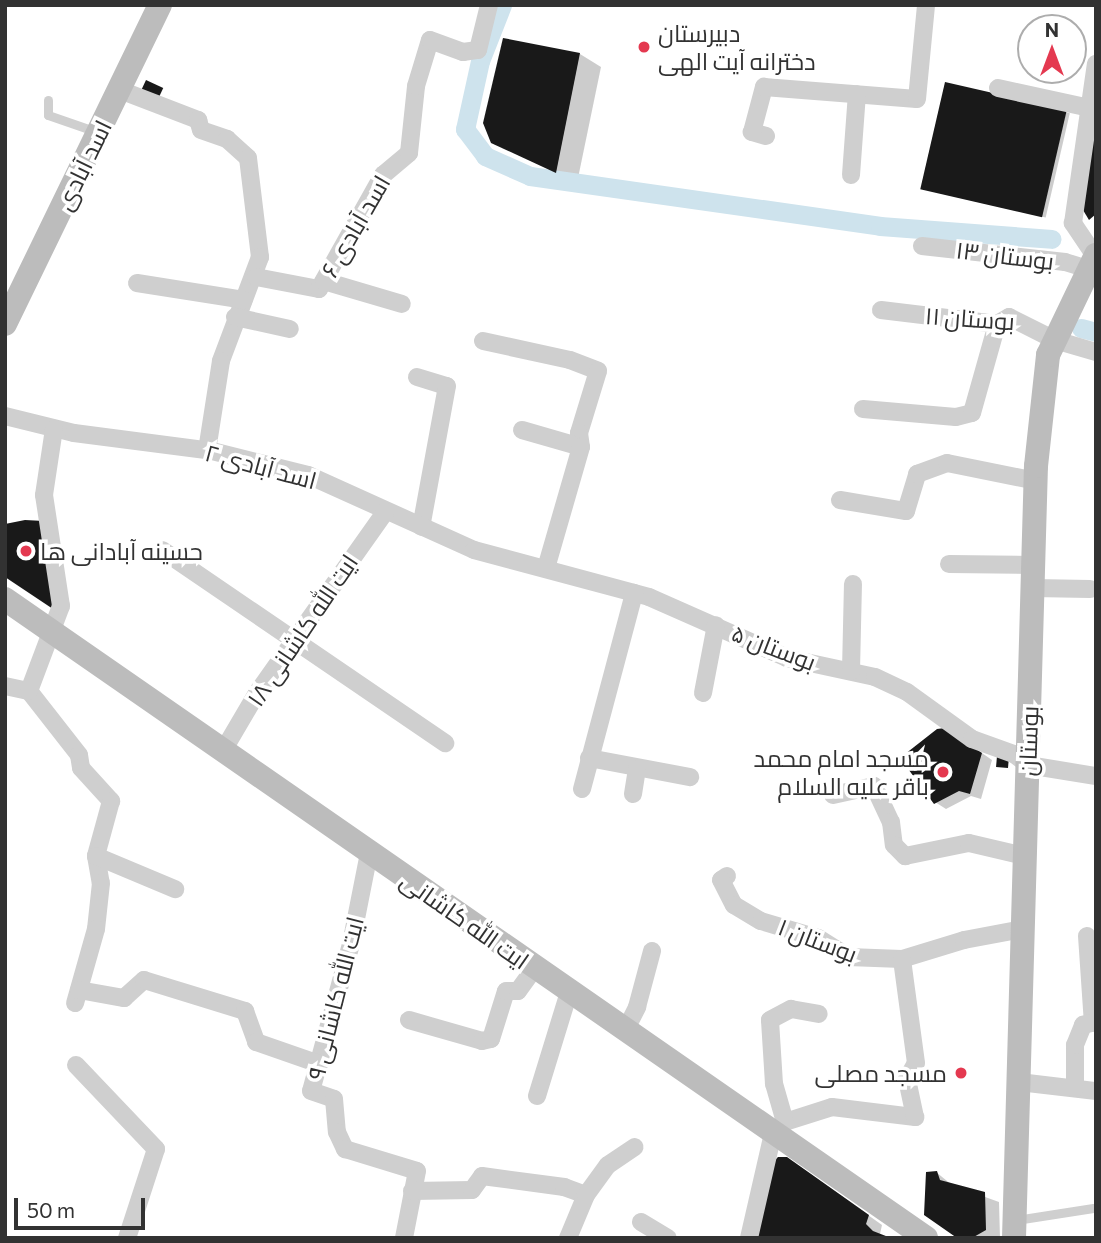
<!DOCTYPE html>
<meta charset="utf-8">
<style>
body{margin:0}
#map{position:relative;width:1101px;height:1243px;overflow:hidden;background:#fff;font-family:Commissioner,Cairo,sans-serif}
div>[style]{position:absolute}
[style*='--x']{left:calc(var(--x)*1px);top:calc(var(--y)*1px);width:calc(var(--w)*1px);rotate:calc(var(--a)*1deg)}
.shadow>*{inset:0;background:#0003;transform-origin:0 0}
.canal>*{height:19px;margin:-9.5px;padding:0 9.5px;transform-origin:9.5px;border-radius:9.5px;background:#cee3ed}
.building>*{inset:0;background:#191919;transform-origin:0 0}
.lane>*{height:9px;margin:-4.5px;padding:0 4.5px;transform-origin:4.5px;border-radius:4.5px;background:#cfcfcf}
.street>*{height:18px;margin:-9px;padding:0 9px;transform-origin:9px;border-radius:9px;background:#cfcfcf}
.secondary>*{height:24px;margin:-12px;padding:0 12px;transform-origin:12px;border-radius:12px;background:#bcbcbc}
.dots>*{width:19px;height:19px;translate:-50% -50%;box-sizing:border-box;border:4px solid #fff;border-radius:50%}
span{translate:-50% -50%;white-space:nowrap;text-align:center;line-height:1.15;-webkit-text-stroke:7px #fff;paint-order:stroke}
.poi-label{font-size:24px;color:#323232}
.left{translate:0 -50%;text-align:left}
.right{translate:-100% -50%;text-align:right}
.street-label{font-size:24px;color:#323232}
.frame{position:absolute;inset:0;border:7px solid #323232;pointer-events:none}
.north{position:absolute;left:1017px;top:14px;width:70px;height:70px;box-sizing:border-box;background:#fff;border:2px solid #adadad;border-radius:50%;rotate:0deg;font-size:19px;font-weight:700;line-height:28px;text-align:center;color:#323232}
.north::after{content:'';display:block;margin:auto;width:24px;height:32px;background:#e43950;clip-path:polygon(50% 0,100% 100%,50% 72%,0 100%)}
.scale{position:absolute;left:14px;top:1198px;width:131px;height:32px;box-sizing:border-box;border:4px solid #323232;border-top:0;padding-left:9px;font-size:21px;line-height:24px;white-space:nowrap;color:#323232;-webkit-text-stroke:5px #fff;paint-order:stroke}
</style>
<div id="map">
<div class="shadow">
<i style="clip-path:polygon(505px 40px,580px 54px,601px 67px,577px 183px,493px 142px)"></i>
<i style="left:947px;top:85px;width:126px;height:107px;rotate:13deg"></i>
<i style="clip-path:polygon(966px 742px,992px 760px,981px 799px,971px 796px,946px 809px,935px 802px)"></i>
<i style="clip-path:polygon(802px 1168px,882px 1225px,880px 1234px,756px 1238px)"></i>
<i style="clip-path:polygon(936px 1172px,952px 1185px,999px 1202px,1000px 1238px,960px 1238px)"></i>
</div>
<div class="canal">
<i style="--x:502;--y:5;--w:60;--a:111.4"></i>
<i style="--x:480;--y:61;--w:70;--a:102.4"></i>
<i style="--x:465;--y:129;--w:34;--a:53"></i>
<i style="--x:485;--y:156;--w:49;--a:24"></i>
<i style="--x:530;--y:176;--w:354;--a:8.1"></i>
<i style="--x:880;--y:226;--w:172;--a:4.3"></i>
<i style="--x:1081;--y:328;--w:16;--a:15"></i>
</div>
<div class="building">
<i style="clip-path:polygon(503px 38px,580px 53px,556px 173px,491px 143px,483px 123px)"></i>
<i style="left:146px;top:80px;width:19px;height:11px;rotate:25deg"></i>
<i style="left:945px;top:82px;width:125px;height:110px;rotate:13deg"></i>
<i style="clip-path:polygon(1096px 114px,1096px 214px,1089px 220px,1080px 205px)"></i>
<i style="clip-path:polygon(25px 520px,44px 521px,56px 611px,5px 577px,5px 524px)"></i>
<i style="clip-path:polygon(945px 728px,982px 753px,970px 794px,959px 791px,934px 804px,900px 758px,937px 729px)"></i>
<i style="left:997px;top:756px;width:12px;height:11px;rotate:5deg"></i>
<i style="clip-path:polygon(778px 1157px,787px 1157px,869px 1215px,866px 1224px,873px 1231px,891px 1238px,754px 1238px,771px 1164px)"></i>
<i style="clip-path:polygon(937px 1171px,940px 1180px,985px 1192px,986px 1230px,972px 1238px,957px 1238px,924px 1215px,926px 1172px)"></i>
</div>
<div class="lane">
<i style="--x:48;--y:100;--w:15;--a:90"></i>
<i style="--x:48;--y:115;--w:52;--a:19.1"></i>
<i style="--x:1016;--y:1220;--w:78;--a:-8.9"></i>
</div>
<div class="street">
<i style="--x:998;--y:88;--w:94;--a:12.3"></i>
<i style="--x:120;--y:90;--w:84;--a:21"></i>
<i style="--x:198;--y:120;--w:10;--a:73"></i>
<i style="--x:201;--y:130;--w:28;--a:19"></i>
<i style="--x:227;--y:139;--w:28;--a:42"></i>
<i style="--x:248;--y:158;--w:100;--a:83.1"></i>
<i style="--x:260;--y:257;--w:111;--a:110.6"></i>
<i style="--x:221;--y:361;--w:90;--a:98.9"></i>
<i style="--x:766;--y:136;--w:15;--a:-164"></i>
<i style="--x:752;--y:132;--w:47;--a:-75.1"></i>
<i style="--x:764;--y:87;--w:153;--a:4.5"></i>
<i style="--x:917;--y:99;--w:94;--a:-84.5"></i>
<i style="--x:851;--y:175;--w:81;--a:-85.8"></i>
<i style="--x:922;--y:246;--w:144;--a:6.4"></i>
<i style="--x:1065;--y:262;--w:24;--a:17"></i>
<i style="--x:1095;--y:256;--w:40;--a:-124"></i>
<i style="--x:1073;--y:223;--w:161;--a:-81.8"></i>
<i style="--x:256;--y:277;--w:64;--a:10.8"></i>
<i style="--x:319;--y:289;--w:131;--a:-60.7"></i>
<i style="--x:383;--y:175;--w:34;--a:-40"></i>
<i style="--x:409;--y:153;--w:67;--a:-84"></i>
<i style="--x:416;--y:86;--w:48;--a:-73.1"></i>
<i style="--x:430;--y:40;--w:35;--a:20"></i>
<i style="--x:463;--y:52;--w:15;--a:-8"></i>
<i style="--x:478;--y:50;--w:46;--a:-76.3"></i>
<i style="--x:324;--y:281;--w:81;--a:16.4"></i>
<i style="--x:137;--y:283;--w:108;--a:9"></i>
<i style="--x:881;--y:310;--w:117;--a:6.9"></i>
<i style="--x:997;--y:324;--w:14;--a:-30"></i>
<i style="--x:1009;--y:317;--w:51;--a:26.6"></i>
<i style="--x:1055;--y:340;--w:43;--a:16.3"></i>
<i style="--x:235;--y:317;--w:56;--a:12.3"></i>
<i style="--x:483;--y:341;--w:89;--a:12.3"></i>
<i style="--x:570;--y:360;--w:30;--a:21"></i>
<i style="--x:598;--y:371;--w:65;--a:107"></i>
<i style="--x:579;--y:433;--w:14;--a:82"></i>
<i style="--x:417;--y:377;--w:31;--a:17"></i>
<i style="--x:447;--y:386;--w:143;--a:100.4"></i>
<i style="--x:863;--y:409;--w:93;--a:4.9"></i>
<i style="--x:956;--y:417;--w:16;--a:-14"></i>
<i style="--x:972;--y:413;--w:92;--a:-74.3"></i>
<i style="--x:5;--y:416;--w:71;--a:13.8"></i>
<i style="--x:74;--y:433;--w:139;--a:7.4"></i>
<i style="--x:212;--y:451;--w:99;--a:14"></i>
<i style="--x:308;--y:475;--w:182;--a:24.3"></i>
<i style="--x:474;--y:550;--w:181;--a:15"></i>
<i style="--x:649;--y:597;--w:151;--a:23.8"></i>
<i style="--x:787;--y:658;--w:90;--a:12.2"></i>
<i style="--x:875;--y:677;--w:35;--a:25"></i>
<i style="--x:907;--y:692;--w:80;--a:35.9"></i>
<i style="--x:972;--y:739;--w:45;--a:19.7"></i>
<i style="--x:1014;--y:754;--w:18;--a:38"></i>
<i style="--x:1028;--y:765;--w:69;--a:9.2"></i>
<i style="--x:522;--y:430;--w:61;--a:16.1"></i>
<i style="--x:581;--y:447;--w:126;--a:106.1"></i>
<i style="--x:840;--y:500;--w:67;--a:9.5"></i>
<i style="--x:906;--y:511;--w:39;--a:-73"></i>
<i style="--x:917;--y:474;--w:32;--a:-20"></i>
<i style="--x:947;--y:463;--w:91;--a:11.4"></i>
<i style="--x:162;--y:550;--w:343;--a:34.3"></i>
<i style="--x:949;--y:564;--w:84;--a:0.7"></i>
<i style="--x:1033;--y:588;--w:57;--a:1"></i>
<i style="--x:851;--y:671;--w:87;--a:-88.7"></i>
<i style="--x:5;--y:686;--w:25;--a:12"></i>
<i style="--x:29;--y:691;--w:81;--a:52"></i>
<i style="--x:79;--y:755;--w:13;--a:81"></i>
<i style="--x:81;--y:768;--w:45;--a:47.7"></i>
<i style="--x:111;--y:801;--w:57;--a:105.3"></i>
<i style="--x:96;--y:856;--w:27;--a:80"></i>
<i style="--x:101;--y:883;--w:46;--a:96.2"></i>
<i style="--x:96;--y:929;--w:77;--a:105.8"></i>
<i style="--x:29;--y:691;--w:91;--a:-69.4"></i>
<i style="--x:61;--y:606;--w:112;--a:-98.7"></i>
<i style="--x:44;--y:495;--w:67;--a:-81.4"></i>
<i style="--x:703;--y:693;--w:69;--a:-79.2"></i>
<i style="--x:223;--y:751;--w:67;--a:-59.6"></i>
<i style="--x:257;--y:693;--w:222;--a:-54.7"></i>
<i style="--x:589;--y:758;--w:103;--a:10.7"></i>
<i style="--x:582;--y:789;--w:203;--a:-75.1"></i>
<i style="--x:633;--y:794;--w:25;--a:-81"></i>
<i style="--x:833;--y:795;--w:42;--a:-12.4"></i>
<i style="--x:874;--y:786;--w:40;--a:65"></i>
<i style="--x:891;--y:822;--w:23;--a:83"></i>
<i style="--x:894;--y:845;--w:16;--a:45"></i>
<i style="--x:905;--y:856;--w:65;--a:-11.5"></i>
<i style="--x:969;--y:843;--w:57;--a:13.1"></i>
<i style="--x:369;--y:853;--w:93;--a:101.2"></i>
<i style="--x:351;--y:944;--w:152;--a:105.2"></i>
<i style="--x:311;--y:1091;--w:24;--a:19"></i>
<i style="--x:334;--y:1099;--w:33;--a:85"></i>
<i style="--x:337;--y:1132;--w:19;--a:65"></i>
<i style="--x:345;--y:1149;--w:75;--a:17"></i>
<i style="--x:417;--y:1171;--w:68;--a:101"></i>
<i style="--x:96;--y:856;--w:86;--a:22.7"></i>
<i style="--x:727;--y:876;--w:7;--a:146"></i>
<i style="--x:721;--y:880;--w:28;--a:63"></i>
<i style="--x:734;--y:905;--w:31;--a:31"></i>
<i style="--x:761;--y:921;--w:59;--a:16.6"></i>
<i style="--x:818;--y:938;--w:36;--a:32"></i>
<i style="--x:848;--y:957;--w:54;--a:2.1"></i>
<i style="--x:902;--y:959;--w:65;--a:-17"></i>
<i style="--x:964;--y:940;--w:60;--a:-10.6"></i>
<i style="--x:1087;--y:936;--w:87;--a:86.1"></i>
<i style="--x:79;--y:990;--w:46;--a:10.1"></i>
<i style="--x:124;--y:998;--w:27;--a:-42"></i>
<i style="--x:144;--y:980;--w:106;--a:17.1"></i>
<i style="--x:245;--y:1011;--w:33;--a:70"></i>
<i style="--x:256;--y:1042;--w:67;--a:19.2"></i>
<i style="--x:409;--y:1020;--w:76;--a:16"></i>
<i style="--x:482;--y:1041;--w:9;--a:-13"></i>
<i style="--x:491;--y:1039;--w:50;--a:-72.6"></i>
<i style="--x:506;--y:991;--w:12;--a:0"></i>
<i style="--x:518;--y:991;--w:29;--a:-54"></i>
<i style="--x:625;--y:1031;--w:27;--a:-63"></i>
<i style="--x:637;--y:1007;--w:58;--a:-75"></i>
<i style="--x:76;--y:1065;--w:116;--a:46.4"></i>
<i style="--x:156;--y:1149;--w:94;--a:108"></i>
<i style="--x:1019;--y:1082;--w:78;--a:6.7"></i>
<i style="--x:1075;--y:1088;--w:43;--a:-90"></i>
<i style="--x:1075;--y:1045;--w:22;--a:-68"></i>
<i style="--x:1083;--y:1025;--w:13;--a:-13"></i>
<i style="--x:537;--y:1096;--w:109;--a:-72.9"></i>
<i style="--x:785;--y:1122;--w:49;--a:-17.7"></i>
<i style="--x:832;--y:1107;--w:84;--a:6.9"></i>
<i style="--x:915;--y:1117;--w:39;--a:-102"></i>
<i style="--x:907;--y:1079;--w:18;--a:-61"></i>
<i style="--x:916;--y:1063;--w:105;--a:-97.7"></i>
<i style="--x:412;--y:1191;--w:60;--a:-1"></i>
<i style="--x:472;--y:1190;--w:17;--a:-54"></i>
<i style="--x:482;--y:1176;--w:83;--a:7.6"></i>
<i style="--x:564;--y:1187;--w:23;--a:20"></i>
<i style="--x:586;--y:1195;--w:47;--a:112.7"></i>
<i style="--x:586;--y:1195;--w:37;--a:-54"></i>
<i style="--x:608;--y:1165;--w:32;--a:-34"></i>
<i style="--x:641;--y:1222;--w:31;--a:31"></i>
<i style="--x:749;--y:1238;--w:108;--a:-77.1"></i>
<i style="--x:773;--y:1133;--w:16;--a:-43"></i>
<i style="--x:785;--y:1122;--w:40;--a:-106"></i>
<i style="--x:774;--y:1084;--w:64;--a:-93.6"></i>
<i style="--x:770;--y:1020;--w:24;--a:-28"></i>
<i style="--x:791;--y:1009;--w:28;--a:10"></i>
</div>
<div class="secondary">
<i style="--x:5;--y:324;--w:355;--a:-64.1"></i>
<i style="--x:5;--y:599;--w:1121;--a:34.75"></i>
<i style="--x:1014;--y:1238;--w:772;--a:-88.37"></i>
<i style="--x:1036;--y:466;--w:112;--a:-83.8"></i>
<i style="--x:1048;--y:355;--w:111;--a:-64.4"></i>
</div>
<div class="dots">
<i style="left:644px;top:47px;background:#e43950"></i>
<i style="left:26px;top:551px;background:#e43950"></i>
<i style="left:943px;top:772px;background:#e43950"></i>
<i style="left:961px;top:1073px;background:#e43950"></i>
</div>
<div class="poi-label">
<span class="left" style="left:658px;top:47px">دبیرستان<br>دخترانه آیت الهی</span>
<span class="left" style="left:40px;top:551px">حسینه آبادانی ها</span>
<span class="right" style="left:929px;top:772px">مسجد امام محمد<br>باقر علیه السلام</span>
<span class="right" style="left:947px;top:1073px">مسجد مصلی</span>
</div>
<div class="street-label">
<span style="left:83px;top:165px;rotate:-64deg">اسد آبادی</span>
<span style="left:355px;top:226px;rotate:-60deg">اسد آبادی ۶</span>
<span style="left:1005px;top:255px;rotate:7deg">بوستان ۱۳</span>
<span style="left:970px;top:318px;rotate:4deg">بوستان ۱۱</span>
<span style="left:261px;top:466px;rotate:15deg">اسد آبادی ۲</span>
<span style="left:302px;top:630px;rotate:-56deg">ایت الله کاشانی ۱۸</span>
<span style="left:774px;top:647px;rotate:21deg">بوستان ۵</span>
<span style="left:1028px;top:741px;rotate:-88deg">بوستان</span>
<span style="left:465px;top:920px;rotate:35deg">ایت الله کاشانی</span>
<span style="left:818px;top:940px;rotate:21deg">بوستان ۱</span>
<span style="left:335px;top:998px;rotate:-76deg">ایت الله کاشانی ۹</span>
</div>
<div class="frame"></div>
<div class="north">N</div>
<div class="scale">50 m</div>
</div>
